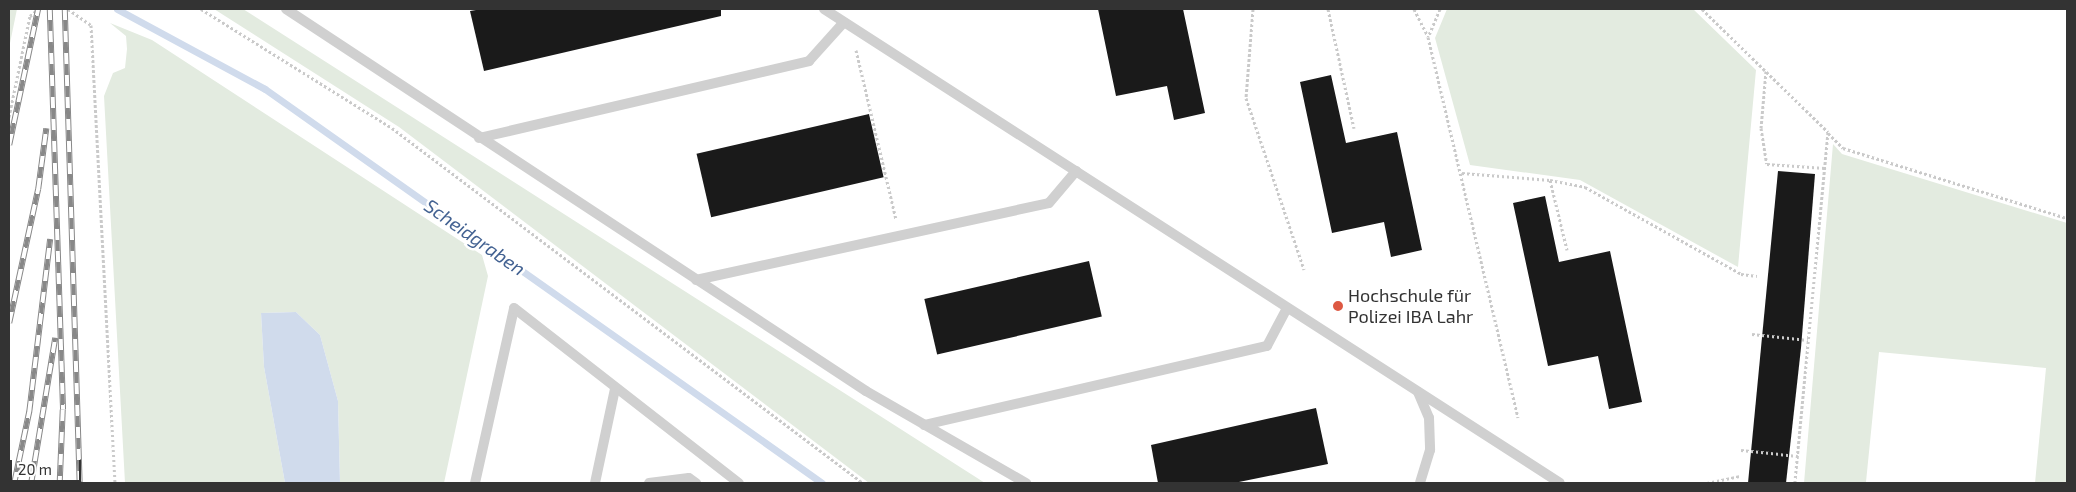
<!DOCTYPE html>
<meta charset="utf-8">
<style>
body{margin:0}
#map{position:relative;width:2076px;height:492px;overflow:hidden;background:#fff;font-family:"Exo 2",sans-serif}
div>[style]{position:absolute}
[style*='--x']{left:calc(var(--x)*1px);top:calc(var(--y)*1px);width:calc(var(--w)*1px);rotate:calc(var(--a)*1deg)}
.green>*{inset:0;background:#e3ebe0}
.water>*{inset:0;background:#d0dbec}
.stream>*{height:7px;margin:-3.5px;padding:0 3.5px;transform-origin:3.5px;border-radius:3.5px;background:#d0dbec}
.building>*{inset:0;background:#1a1a1a;transform-origin:0 0}
.path>*{height:3px;margin-top:-1.5px;transform-origin:0;background:repeating-linear-gradient(90deg,#cacaca 0 2.5px,transparent 0 5px)}
.lane>*{height:10px;margin:-5px;padding:0 5px;transform-origin:5px;border-radius:5px;background:#d0d0d0}
.rail>*{height:5.5px;margin-top:-2.75px;transform-origin:0;background:repeating-linear-gradient(90deg,#fff 0 11px,#888 0 22px);box-sizing:border-box;border-block:1px solid #888}
.dots>*{width:14px;height:14px;translate:-50% -50%;box-sizing:border-box;border:2px solid #fff;border-radius:50%}
span{translate:-50% -50%;white-space:nowrap;text-align:center;line-height:1.15;-webkit-text-stroke:5px #fff;paint-order:stroke}
.poi-label{font-size:18px;color:#333}
.left{translate:0 -50%;text-align:left}
.water-label{font-size:19px;color:#436292;font-style:italic}
.frame{position:absolute;inset:0;border:10px solid #333;pointer-events:none}
.scale{position:absolute;left:10px;top:460px;width:71px;height:22px;box-sizing:border-box;border:2px solid #333;border-top:0;padding-left:6px;font-size:15px;line-height:18px;white-space:nowrap;color:#333;-webkit-text-stroke:4px #fff;paint-order:stroke}
</style>
<div id="map">
<div class="green">
<i style="clip-path:polygon(9px 9px,17px 9px,9px 48px)"></i>
<i style="clip-path:polygon(214px 9px,243px 9px,985px 483px,869px 483px,399px 127px)"></i>
<i style="clip-path:polygon(1447px 9px,1693px 9px,1756px 70px,1738px 267px,1580px 180px,1470px 165px,1435px 38px)"></i>
<i style="clip-path:polygon(110px 23px,152px 40px,482px 255px,488px 276px,444px 483px,340px 483px,338px 401px,320px 335px,296px 312px,261px 313px,264px 367px,285px 483px,125px 483px,104px 96px,113px 73px,125px 68px,127px 49px,126px 36px)"></i>
<i style="clip-path:polygon(1833px 144px,1842px 154px,2067px 223px,2067px 483px,2035px 483px,2046px 368px,1879px 352px,1866px 482px,1870px 483px,1804px 483px)"></i>
</div>
<div class="water">
<i style="clip-path:polygon(296px 312px,320px 335px,338px 401px,340px 483px,285px 483px,264px 367px,261px 313px)"></i>
</div>
<div class="stream">
<i style="--x:117;--y:9;--w:168;--a:28.4"></i>
<i style="--x:265;--y:89;--w:682;--a:35.27"></i>
</div>
<div class="building">
<i style="clip-path:polygon(482px 9px,721px 9px,721px 16px,484px 71px,470px 11px)"></i>
<i style="clip-path:polygon(1098px 9px,1183px 9px,1205px 113px,1174px 120px,1167px 86px,1116px 96px)"></i>
<i style="clip-path:polygon(1331px 75px,1346px 143px,1397px 132px,1422px 250px,1391px 257px,1384px 222px,1332px 233px,1300px 82px)"></i>
<i style="left:869px;top:114px;width:65px;height:177px;rotate:77deg"></i>
<i style="clip-path:polygon(1778px 171px,1815px 174px,1801px 348px,1786px 483px,1748px 483px)"></i>
<i style="clip-path:polygon(1545px 196px,1559px 262px,1610px 251px,1642px 402px,1609px 409px,1598px 356px,1548px 366px,1513px 203px)"></i>
<i style="left:1089px;top:261px;width:57px;height:169px;rotate:77deg"></i>
<i style="clip-path:polygon(1316px 408px,1328px 464px,1234px 483px,1158px 483px,1151px 445px)"></i>
</div>
<div class="path">
<i style="--x:68;--y:9;--w:28;--a:35"></i>
<i style="--x:91;--y:25;--w:459;--a:87"></i>
<i style="--x:201;--y:9;--w:225;--a:31.9"></i>
<i style="--x:392;--y:128;--w:590;--a:37.01"></i>
<i style="--x:1253;--y:9;--w:89;--a:94.5"></i>
<i style="--x:1246;--y:98;--w:181;--a:71.3"></i>
<i style="--x:1328;--y:9;--w:122;--a:77.7"></i>
<i style="--x:1414;--y:9;--w:31;--a:63"></i>
<i style="--x:1440;--y:9;--w:30;--a:113"></i>
<i style="--x:1428;--y:37;--w:391;--a:76.7"></i>
<i style="--x:1702;--y:9;--w:176;--a:44.3"></i>
<i style="--x:1828;--y:132;--w:353;--a:95.4"></i>
<i style="--x:856;--y:50;--w:174;--a:76.7"></i>
<i style="--x:1766;--y:71;--w:57;--a:95"></i>
<i style="--x:1761;--y:128;--w:36;--a:81"></i>
<i style="--x:1767;--y:164;--w:58;--a:3.9"></i>
<i style="--x:9;--y:117;--w:103;--a:-78.3"></i>
<i style="--x:30;--y:16;--w:11;--a:-41"></i>
<i style="--x:1828;--y:133;--w:21;--a:45"></i>
<i style="--x:1843;--y:148;--w:235;--a:17.4"></i>
<i style="--x:1462;--y:173;--w:88;--a:4.5"></i>
<i style="--x:1550;--y:180;--w:72;--a:76.3"></i>
<i style="--x:1550;--y:180;--w:36;--a:11"></i>
<i style="--x:1585;--y:187;--w:179;--a:29.1"></i>
<i style="--x:1741;--y:274;--w:16;--a:7"></i>
<i style="--x:1752;--y:334;--w:56;--a:6.1"></i>
<i style="--x:1741;--y:450;--w:57;--a:6"></i>
<i style="--x:1707;--y:483;--w:33;--a:-12"></i>
</div>
<div class="lane">
<i style="--x:286;--y:9;--w:694;--a:33.37"></i>
<i style="--x:866;--y:391;--w:185;--a:29.9"></i>
<i style="--x:824;--y:9;--w:875;--a:32.78"></i>
<i style="--x:479;--y:138;--w:339;--a:-13.1"></i>
<i style="--x:809;--y:61;--w:52;--a:-48.1"></i>
<i style="--x:696;--y:280;--w:361;--a:-12.3"></i>
<i style="--x:1049;--y:203;--w:42;--a:-49.8"></i>
<i style="--x:1418;--y:392;--w:28;--a:67"></i>
<i style="--x:1429;--y:418;--w:32;--a:88"></i>
<i style="--x:1430;--y:450;--w:34;--a:107"></i>
<i style="--x:924;--y:425;--w:352;--a:-13"></i>
<i style="--x:1267;--y:346;--w:43;--a:-62.2"></i>
<i style="--x:475;--y:483;--w:179;--a:-77.4"></i>
<i style="--x:514;--y:308;--w:285;--a:37.9"></i>
<i style="--x:595;--y:483;--w:96;--a:-78"></i>
<i style="--x:649;--y:483;--w:40;--a:-7.1"></i>
<i style="--x:689;--y:478;--w:9;--a:36"></i>
</div>
<div class="rail">
<i style="--x:50;--y:9;--w:401;--a:88.1"></i>
<i style="--x:63;--y:410;--w:73;--a:92.4"></i>
<i style="--x:65;--y:9;--w:474;--a:88.2"></i>
<i style="--x:9;--y:145;--w:139;--a:-78"></i>
<i style="--x:9;--y:323;--w:137;--a:-77.8"></i>
<i style="--x:38;--y:189;--w:61;--a:-82.4"></i>
<i style="--x:14;--y:483;--w:73;--a:-78.1"></i>
<i style="--x:29;--y:412;--w:174;--a:-83.1"></i>
<i style="--x:31;--y:483;--w:147;--a:-80.6"></i>
</div>
<div class="dots">
<i style="left:1338px;top:306px;background:#dd5842"></i>
</div>
<div class="poi-label">
<span class="left" style="left:1348px;top:306px">Hochschule für<br>Polizei IBA Lahr</span>
</div>
<div class="water-label">
<span style="left:475px;top:237px;rotate:35deg">Scheidgraben</span>
</div>
<div class="frame"></div>
<div class="scale">20 m</div>
</div>
